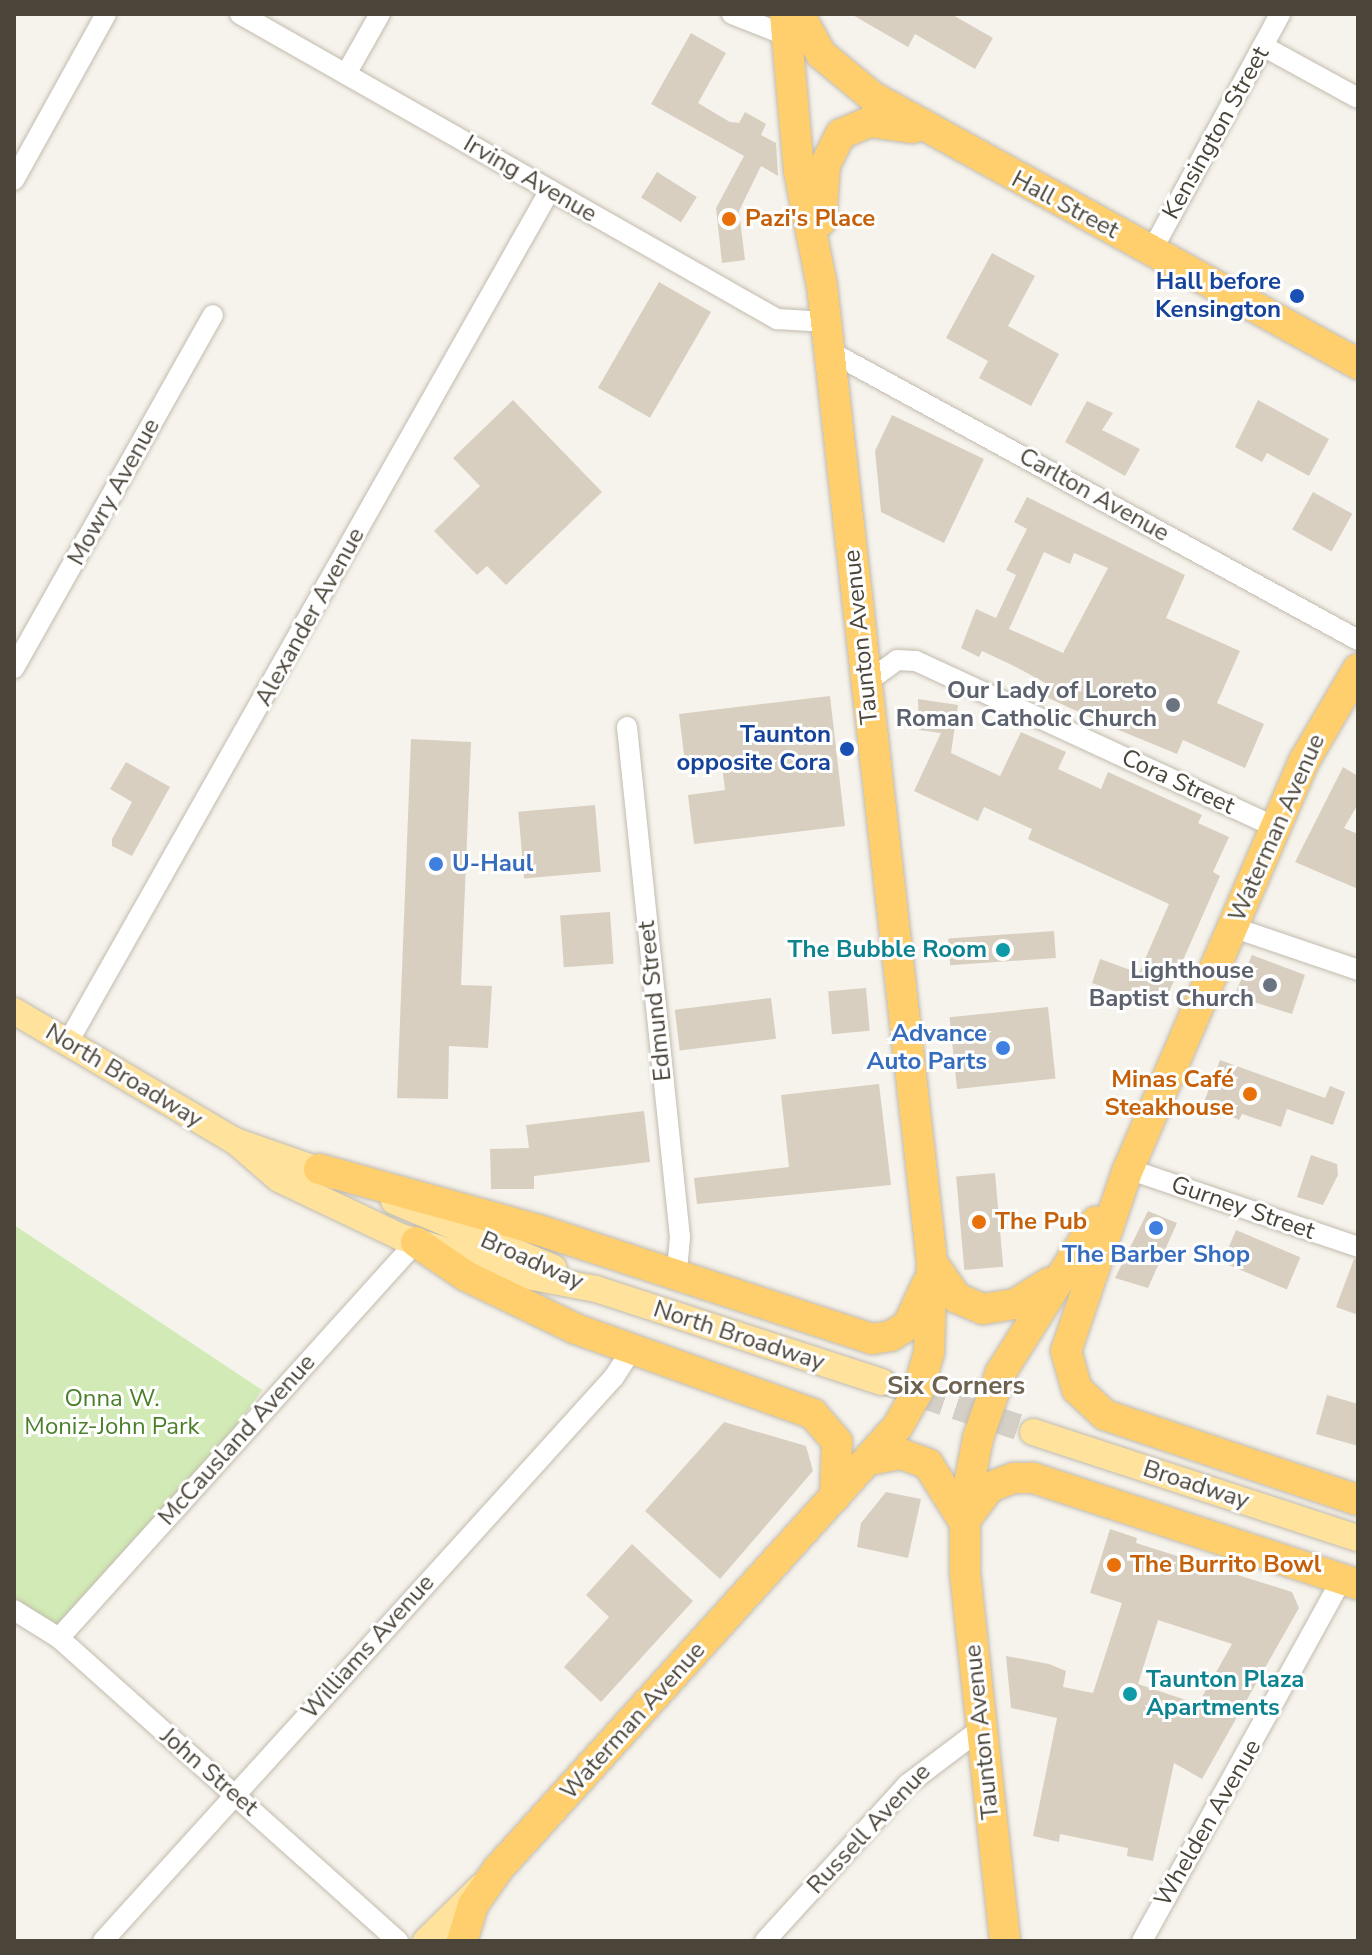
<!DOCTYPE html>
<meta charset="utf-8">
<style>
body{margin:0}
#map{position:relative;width:1372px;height:1955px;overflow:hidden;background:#f6f3ec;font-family:"Nunito Sans",sans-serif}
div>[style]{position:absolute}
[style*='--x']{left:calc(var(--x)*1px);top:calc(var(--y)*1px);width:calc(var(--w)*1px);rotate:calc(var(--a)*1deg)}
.green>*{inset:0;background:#d2eab5}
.building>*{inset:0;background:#d8cfc1;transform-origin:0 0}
.major-tunnel>*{height:26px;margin-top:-13px;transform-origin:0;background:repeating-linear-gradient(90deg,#d4d0c8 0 26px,transparent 0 39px)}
.roads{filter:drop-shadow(0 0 2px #c2bbae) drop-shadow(0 0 2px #c2bbae)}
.minor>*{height:20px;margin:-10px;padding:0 10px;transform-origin:10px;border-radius:10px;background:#fff}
.major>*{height:26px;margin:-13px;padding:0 13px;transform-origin:13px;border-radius:13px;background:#ffe39c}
.highway>*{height:30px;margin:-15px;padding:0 15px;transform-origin:15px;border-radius:15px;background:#ffcf6e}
.dots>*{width:22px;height:22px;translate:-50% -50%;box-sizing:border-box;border:4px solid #fff;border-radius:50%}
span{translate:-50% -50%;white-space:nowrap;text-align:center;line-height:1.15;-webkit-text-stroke:6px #fff;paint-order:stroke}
.street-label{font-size:24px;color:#4b4439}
.food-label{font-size:24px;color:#c56008;font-weight:700}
.left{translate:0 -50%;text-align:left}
.right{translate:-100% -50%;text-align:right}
.transit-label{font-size:24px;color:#164399;font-weight:700}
.worship-label{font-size:24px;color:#5b616d;font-weight:700}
.shop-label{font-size:24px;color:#366cbe;font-weight:700}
.culture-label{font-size:24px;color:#0d838f;font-weight:700}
.park-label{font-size:24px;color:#4a7f2a}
.neighbourhood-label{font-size:26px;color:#6e6250;font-weight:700}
.frame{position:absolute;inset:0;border:16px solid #4b4439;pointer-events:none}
</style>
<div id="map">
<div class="green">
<i style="clip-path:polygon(14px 1225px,262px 1390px,175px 1514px,59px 1626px,14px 1598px)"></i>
</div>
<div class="building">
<i style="clip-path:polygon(851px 14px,951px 14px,993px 38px,975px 69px,915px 34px,908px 47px)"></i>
<i style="clip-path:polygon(691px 33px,726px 53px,698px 103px,730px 122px,739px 123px,745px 112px,766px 124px,761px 135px,776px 143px,778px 176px,761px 166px,739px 211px,745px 260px,722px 263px,716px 208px,744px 156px,651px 104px)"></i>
<i style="left:657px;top:172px;width:47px;height:30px;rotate:32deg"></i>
<i style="clip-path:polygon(992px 253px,1035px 276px,1008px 326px,1059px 354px,1031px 406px,979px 378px,988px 361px,946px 338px)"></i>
<i style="left:659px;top:282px;width:60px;height:122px;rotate:30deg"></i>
<i style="clip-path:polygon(513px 400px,602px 492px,506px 585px,487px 566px,477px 575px,434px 531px,480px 486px,453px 458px)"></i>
<i style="clip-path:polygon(1258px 400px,1329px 439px,1309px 476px,1267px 453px,1262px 462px,1235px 447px)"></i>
<i style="clip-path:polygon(1087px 401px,1113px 413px,1102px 430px,1140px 449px,1125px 476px,1065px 442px)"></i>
<i style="clip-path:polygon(892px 415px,984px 459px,944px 543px,881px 512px,875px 451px)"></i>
<i style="left:1313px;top:492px;width:45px;height:43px;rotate:29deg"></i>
<i style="clip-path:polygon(evenodd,1027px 497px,1185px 575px,1166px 618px,1240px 651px,1217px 703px,1264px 724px,1245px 768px,1183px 740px,1177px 754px,1109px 726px,1044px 696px,1049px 685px,1014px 666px,982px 651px,979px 657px,961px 648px,976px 609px,996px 618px,1016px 575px,1006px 570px,1027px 529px,1014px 522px,1027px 497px,1044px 552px,1070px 564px,1074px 553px,1108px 568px,1063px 653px,1009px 629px,1044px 552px)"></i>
<i style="clip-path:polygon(830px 696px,845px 826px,694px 844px,688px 795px,725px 790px,721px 758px,685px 763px,679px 714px)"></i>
<i style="clip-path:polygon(918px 699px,958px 705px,951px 753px,1000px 776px,1021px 732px,1066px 752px,1058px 769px,1101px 789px,1108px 772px,1202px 815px,1198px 823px,1229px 837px,1213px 872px,1220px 876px,1162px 1008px,1092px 983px,1100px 959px,1139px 973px,1169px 904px,1028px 839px,1032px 829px,984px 807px,978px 821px,914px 791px,941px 733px,919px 730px)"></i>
<i style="clip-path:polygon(411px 739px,471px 742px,461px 985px,492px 986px,488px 1048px,449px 1046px,448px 1099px,397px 1098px)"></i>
<i style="clip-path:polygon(126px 762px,170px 787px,132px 856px,112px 846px,112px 839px,132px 802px,110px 789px)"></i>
<i style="clip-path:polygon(1343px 767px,1358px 776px,1358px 804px,1344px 828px,1358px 834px,1358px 889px,1295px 862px)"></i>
<i style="left:595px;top:805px;width:67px;height:77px;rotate:85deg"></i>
<i style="left:610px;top:912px;width:52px;height:50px;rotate:86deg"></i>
<i style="left:1054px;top:931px;width:27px;height:106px;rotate:86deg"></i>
<i style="clip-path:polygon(1252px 955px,1305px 975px,1292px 1014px,1234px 996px)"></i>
<i style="left:866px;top:988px;width:43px;height:38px;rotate:85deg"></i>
<i style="left:771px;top:998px;width:41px;height:97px;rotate:83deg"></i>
<i style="left:1048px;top:1007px;width:72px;height:99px;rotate:84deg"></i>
<i style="clip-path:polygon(1220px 1060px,1325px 1098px,1330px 1086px,1345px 1092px,1333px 1125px,1287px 1109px,1281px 1127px,1242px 1114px,1239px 1120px,1224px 1113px,1227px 1108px,1204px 1102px)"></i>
<i style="clip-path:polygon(879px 1084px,891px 1185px,697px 1204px,694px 1178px,789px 1167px,781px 1095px)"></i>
<i style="clip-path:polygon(644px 1111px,650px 1162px,534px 1176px,534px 1189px,491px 1189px,490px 1149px,529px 1148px,526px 1125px)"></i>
<i style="clip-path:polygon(1311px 1155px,1337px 1164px,1338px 1175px,1323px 1205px,1297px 1197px)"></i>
<i style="left:995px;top:1173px;width:94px;height:39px;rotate:85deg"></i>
<i style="clip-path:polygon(1148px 1211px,1177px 1223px,1148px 1288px,1115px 1278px)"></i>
<i style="left:1236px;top:1230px;width:70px;height:35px;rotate:23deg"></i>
<i style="clip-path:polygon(1354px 1259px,1358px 1260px,1358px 1315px,1336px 1307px)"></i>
<i style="clip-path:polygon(1327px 1395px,1358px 1404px,1358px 1446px,1316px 1434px)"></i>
<i style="clip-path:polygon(724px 1422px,806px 1446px,813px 1471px,720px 1579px,645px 1511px)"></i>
<i style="clip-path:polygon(886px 1492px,921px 1499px,908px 1558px,857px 1547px,861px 1523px)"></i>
<i style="clip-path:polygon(evenodd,1110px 1529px,1137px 1538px,1136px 1543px,1292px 1592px,1299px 1608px,1202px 1779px,1174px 1763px,1153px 1861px,1127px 1856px,1128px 1848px,1060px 1834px,1059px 1842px,1033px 1836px,1057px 1718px,1011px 1708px,1006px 1656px,1049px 1664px,1066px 1671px,1063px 1687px,1093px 1693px,1122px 1603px,1090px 1593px,1110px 1529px,1158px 1620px,1232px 1644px,1198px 1704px,1138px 1684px,1158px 1620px)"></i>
<i style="clip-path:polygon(632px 1544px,693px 1601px,601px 1702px,564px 1667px,609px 1617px,586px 1595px)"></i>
</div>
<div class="major-tunnel">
<i style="--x:882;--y:1382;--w:159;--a:18.3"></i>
</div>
<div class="roads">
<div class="minor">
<i style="--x:240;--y:14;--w:618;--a:29.6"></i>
<i style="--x:777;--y:319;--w:49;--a:3.5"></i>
<i style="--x:732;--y:14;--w:57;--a:21.6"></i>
<i style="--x:1263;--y:46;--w:108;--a:28.7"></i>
<i style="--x:346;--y:74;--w:69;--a:-60.5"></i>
<i style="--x:14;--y:180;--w:190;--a:-61"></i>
<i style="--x:1151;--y:252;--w:271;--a:-61.5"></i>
<i style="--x:829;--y:351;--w:603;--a:28.65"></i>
<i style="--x:14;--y:668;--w:405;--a:-60.6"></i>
<i style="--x:867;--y:682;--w:37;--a:-36"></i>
<i style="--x:897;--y:660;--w:19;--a:3"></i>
<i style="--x:916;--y:661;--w:396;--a:24.8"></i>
<i style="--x:627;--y:727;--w:513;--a:84.07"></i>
<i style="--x:680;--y:1237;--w:37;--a:95"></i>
<i style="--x:1232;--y:927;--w:133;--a:18.8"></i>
<i style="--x:68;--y:1042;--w:979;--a:-60.5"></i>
<i style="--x:1128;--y:1169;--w:243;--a:18.7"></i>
<i style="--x:14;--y:1610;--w:53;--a:31.9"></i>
<i style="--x:59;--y:1638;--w:455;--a:41.8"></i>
<i style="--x:59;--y:1638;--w:533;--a:-47.96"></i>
<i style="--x:103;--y:1941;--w:761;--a:-47.82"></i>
<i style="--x:614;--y:1377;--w:31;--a:-57"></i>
<i style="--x:765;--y:1941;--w:212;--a:-47.7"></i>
<i style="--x:908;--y:1784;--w:93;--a:-37.1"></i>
<i style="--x:1142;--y:1941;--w:414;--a:-61.1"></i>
</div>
<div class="major">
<i style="--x:14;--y:1011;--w:256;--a:30.5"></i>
<i style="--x:235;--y:1141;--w:106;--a:19.3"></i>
<i style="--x:235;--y:1141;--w:58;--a:40.8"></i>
<i style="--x:279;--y:1179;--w:135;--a:25.4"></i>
<i style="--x:401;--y:1237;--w:138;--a:16.9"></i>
<i style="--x:533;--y:1277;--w:64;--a:10.8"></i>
<i style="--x:596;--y:1289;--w:301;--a:18"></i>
<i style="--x:394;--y:1201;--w:173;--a:22.8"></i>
<i style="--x:1033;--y:1432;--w:342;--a:18.1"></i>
<i style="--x:426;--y:1941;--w:78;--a:-44.5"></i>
</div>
<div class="highway">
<i style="--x:799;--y:14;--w:46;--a:61.2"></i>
<i style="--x:821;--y:54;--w:67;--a:39.6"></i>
<i style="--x:873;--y:97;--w:554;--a:28.83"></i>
<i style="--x:821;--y:221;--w:56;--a:-85.9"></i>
<i style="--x:825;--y:165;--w:35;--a:-63"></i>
<i style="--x:841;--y:134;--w:30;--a:-23"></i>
<i style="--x:869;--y:122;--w:44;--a:7.8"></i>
<i style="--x:1358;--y:669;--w:107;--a:120.4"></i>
<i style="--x:1304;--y:761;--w:444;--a:113.3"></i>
<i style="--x:1128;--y:1169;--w:192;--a:108.8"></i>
<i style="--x:1066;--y:1351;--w:40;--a:74"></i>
<i style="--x:1077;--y:1389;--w:38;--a:43"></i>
<i style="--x:1105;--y:1415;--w:267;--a:18.6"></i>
<i style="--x:319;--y:1169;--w:228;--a:15.5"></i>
<i style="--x:539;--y:1230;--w:350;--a:18.1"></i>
<i style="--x:872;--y:1339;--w:19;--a:-9"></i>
<i style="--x:891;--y:1336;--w:20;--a:-33"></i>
<i style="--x:908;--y:1325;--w:45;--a:-65.1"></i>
<i style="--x:416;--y:1242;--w:60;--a:34.2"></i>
<i style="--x:466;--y:1276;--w:122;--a:25.7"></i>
<i style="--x:576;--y:1329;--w:252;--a:19.7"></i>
<i style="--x:813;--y:1414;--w:37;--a:49"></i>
<i style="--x:837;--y:1442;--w:55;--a:92.1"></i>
<i style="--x:933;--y:1264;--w:42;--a:54.8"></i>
<i style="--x:957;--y:1298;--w:28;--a:23"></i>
<i style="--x:983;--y:1309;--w:32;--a:-9"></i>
<i style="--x:1015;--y:1304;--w:40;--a:-32"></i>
<i style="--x:869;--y:1460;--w:33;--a:-11"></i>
<i style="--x:901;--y:1454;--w:29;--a:20"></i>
<i style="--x:928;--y:1464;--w:66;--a:58"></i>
<i style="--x:965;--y:1520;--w:41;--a:-52.9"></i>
<i style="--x:990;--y:1487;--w:26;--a:-21"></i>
<i style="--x:1014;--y:1478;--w:19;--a:0"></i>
<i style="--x:1033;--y:1478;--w:342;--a:18.1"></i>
<i style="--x:462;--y:1941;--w:38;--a:-73"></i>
<i style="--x:473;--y:1905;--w:44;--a:-55.2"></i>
<i style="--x:498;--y:1869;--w:597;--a:-47.92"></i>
<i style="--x:898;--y:1426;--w:40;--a:-60.3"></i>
<i style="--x:918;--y:1391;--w:41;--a:-74.2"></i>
<i style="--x:929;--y:1352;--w:90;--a:-88.1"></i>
<i style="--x:932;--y:1262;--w:982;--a:-96.43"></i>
<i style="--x:822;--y:286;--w:117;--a:-101.3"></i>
<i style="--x:799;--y:171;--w:158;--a:-95.1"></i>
<i style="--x:1005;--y:1941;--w:371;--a:-96.2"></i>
<i style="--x:965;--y:1572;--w:67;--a:-90"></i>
<i style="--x:965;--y:1505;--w:68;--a:-79"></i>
<i style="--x:978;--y:1438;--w:70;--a:-70.8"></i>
<i style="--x:1001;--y:1372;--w:178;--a:-57.7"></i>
</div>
</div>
<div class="dots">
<i style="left:729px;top:219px;background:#e8710a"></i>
<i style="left:1297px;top:296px;background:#1a4fb4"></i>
<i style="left:1173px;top:705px;background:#6b7280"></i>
<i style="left:847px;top:749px;background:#1a4fb4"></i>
<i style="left:436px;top:864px;background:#3f7fe0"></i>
<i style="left:1003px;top:950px;background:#0f9aa8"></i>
<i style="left:1270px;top:985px;background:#6b7280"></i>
<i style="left:1003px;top:1048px;background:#3f7fe0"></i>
<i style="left:1250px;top:1094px;background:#e8710a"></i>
<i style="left:979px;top:1222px;background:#e8710a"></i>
<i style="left:1156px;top:1228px;background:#3f7fe0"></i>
<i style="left:1114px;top:1565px;background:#e8710a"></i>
<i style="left:1130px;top:1694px;background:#0f9aa8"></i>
</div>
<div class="street-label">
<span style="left:1216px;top:133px;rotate:-61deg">Kensington Street</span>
<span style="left:530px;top:179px;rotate:30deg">Irving Avenue</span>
<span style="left:1065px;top:205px;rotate:28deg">Hall Street</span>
<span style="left:114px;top:492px;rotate:-61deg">Mowry Avenue</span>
<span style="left:1094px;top:495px;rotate:29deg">Carlton Avenue</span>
<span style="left:310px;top:617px;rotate:-61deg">Alexander Avenue</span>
<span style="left:861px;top:637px;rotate:-96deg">Taunton Avenue</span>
<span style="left:1178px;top:782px;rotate:25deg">Cora Street</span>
<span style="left:1277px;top:828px;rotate:-66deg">Waterman Avenue</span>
<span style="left:655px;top:1001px;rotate:-96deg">Edmund Street</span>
<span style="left:124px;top:1076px;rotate:31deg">North Broadway</span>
<span style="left:1243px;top:1208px;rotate:19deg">Gurney Street</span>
<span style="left:532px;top:1261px;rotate:24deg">Broadway</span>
<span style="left:739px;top:1336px;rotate:18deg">North Broadway</span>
<span style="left:237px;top:1440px;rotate:-48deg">McCausland Avenue</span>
<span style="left:1196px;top:1485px;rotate:18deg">Broadway</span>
<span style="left:368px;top:1647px;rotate:-48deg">Williams Avenue</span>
<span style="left:633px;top:1721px;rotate:-48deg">Waterman Avenue</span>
<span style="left:982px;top:1732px;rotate:-96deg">Taunton Avenue</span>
<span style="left:209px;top:1772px;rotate:41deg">John Street</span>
<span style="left:1208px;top:1823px;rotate:-60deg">Whelden Avenue</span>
<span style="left:869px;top:1829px;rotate:-47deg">Russell Avenue</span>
</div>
<div class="food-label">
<span class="left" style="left:745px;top:219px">Pazi's Place</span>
<span class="right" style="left:1234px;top:1094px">Minas Café<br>Steakhouse</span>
<span class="left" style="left:995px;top:1222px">The Pub</span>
<span class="left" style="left:1130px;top:1565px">The Burrito Bowl</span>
</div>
<div class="transit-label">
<span class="right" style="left:1281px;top:296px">Hall before<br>Kensington</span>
<span class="right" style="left:831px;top:749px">Taunton<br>opposite Cora</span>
</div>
<div class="worship-label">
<span class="right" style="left:1157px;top:705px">Our Lady of Loreto<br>Roman Catholic Church</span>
<span class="right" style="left:1254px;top:985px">Lighthouse<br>Baptist Church</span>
</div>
<div class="shop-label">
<span class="left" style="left:452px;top:864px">U-Haul</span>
<span class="right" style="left:987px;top:1048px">Advance<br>Auto Parts</span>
<span style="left:1156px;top:1255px">The Barber Shop</span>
</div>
<div class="culture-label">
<span class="right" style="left:987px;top:950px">The Bubble Room</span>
<span class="left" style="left:1146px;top:1694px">Taunton Plaza<br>Apartments</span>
</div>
<div class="park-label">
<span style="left:112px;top:1413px">Onna W.<br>Moniz-John Park</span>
</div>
<div class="neighbourhood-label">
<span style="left:956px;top:1386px">Six Corners</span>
</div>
<div class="frame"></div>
</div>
